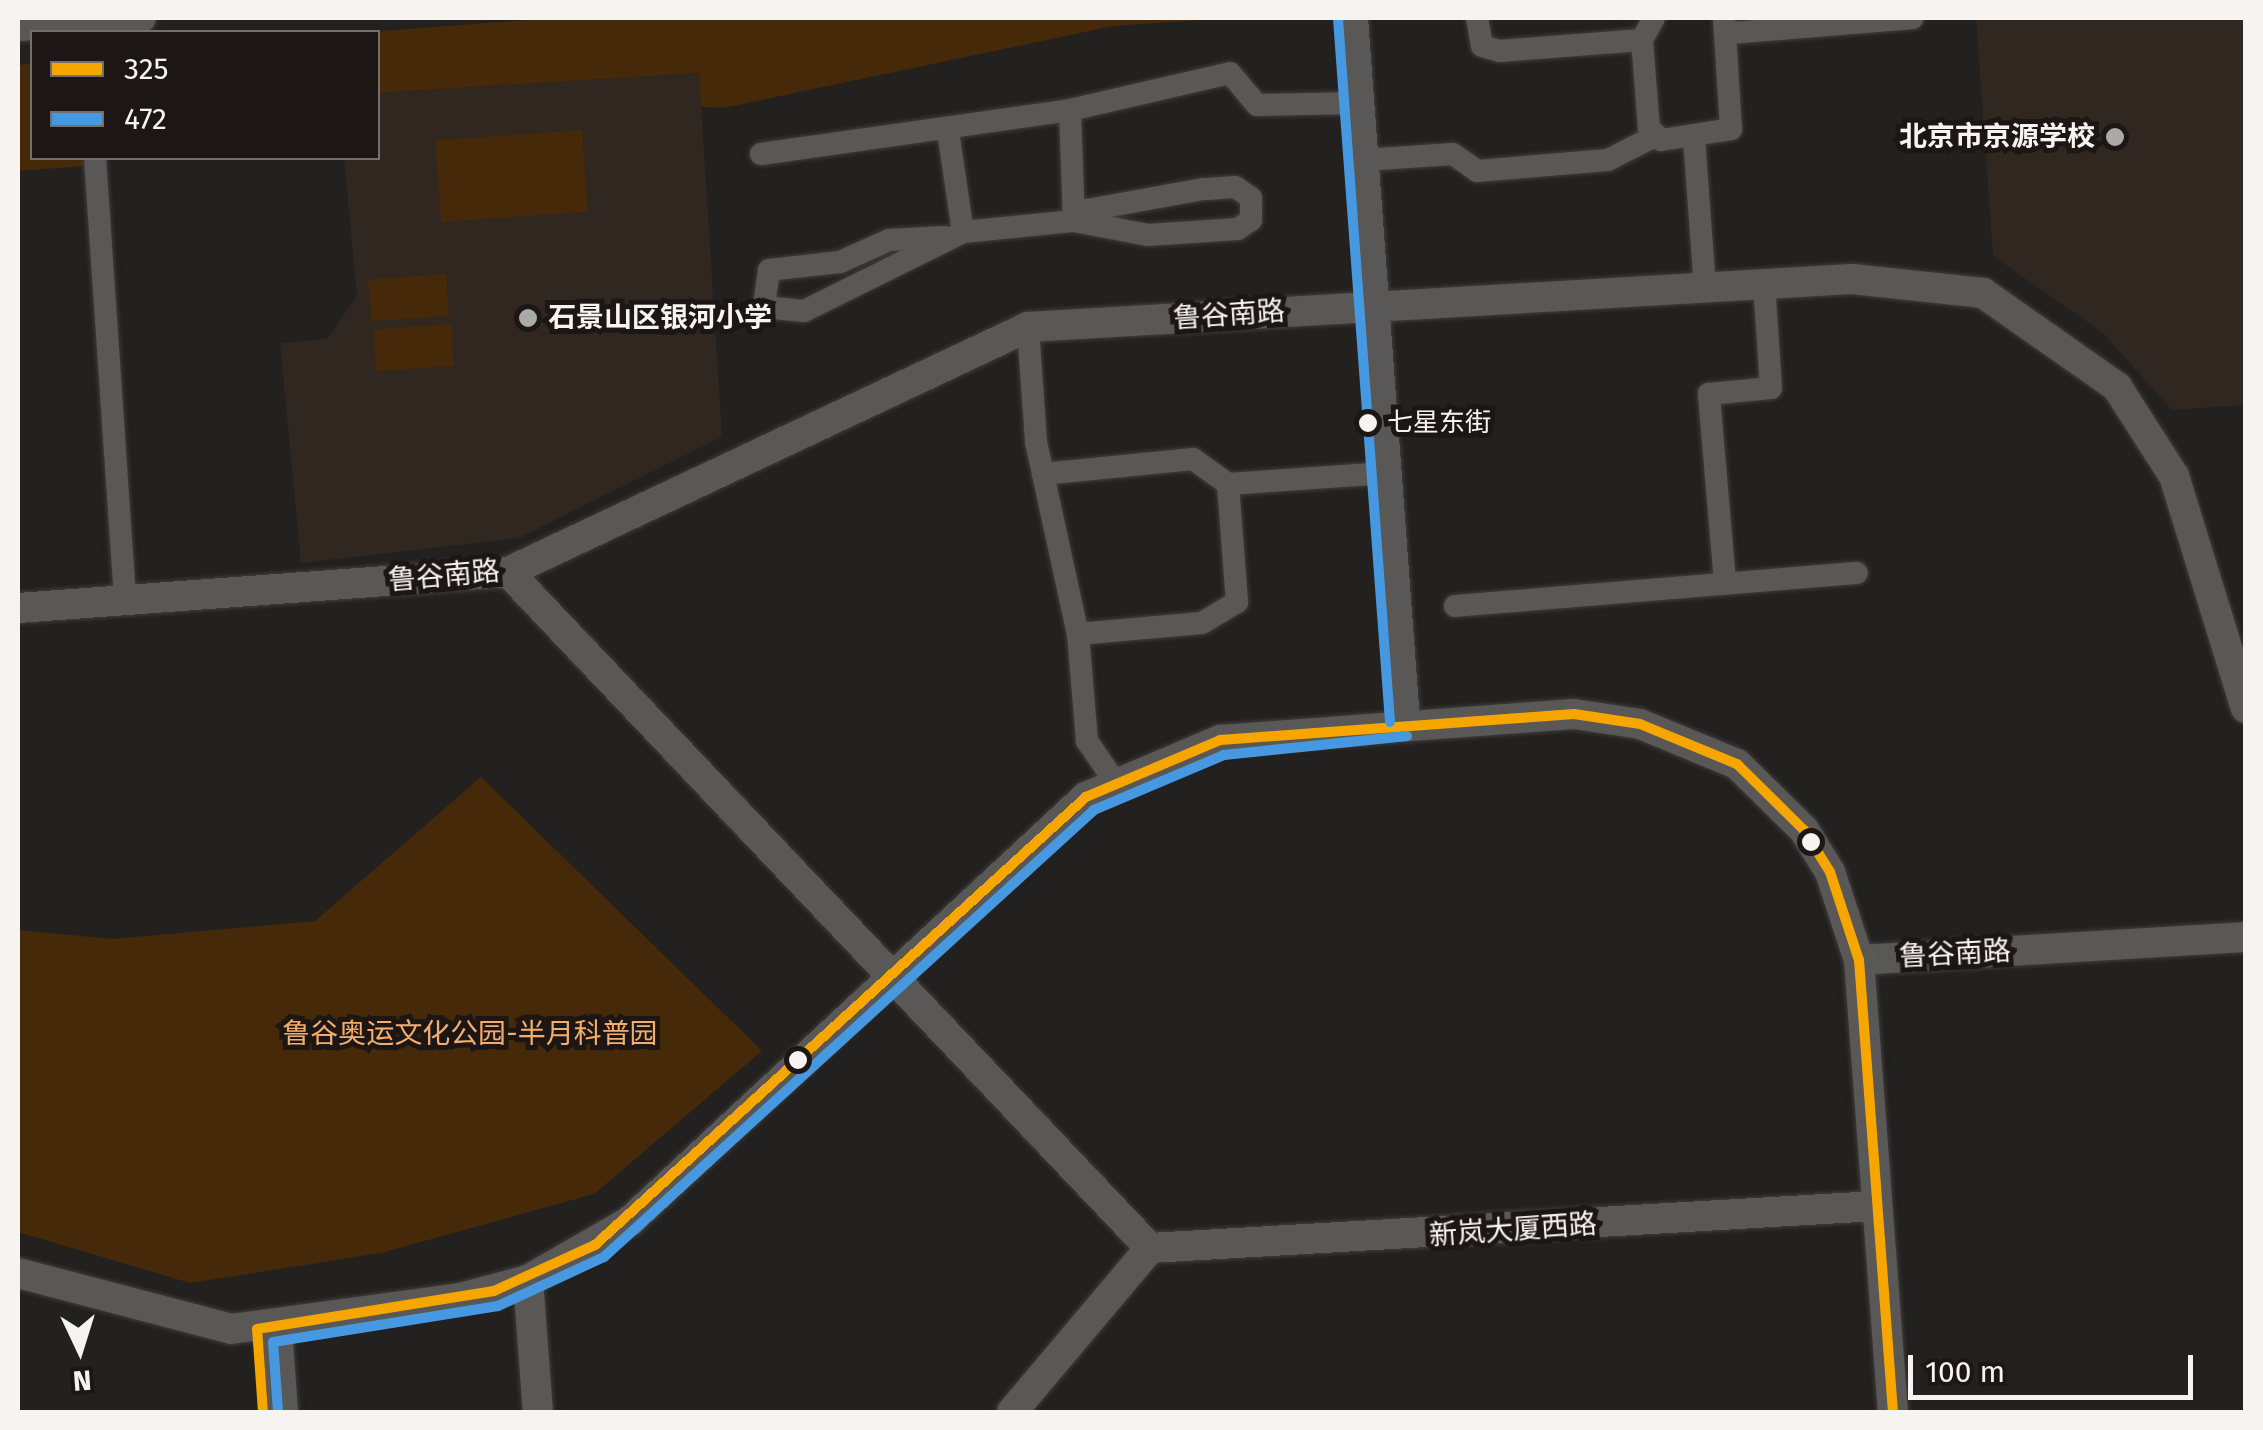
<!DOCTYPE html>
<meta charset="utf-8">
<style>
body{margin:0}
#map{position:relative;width:2263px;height:1430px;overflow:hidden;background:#23211f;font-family:"Fira Sans","Noto Sans SC",sans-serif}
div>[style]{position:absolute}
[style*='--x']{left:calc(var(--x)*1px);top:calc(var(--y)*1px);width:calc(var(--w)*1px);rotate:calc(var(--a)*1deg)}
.built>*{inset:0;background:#302721}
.green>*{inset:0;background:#462909;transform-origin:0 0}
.roads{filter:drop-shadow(0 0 2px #3e3c3b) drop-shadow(0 0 2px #3e3c3b)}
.street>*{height:22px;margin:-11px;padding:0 11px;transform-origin:11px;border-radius:11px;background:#5a5857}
.secondary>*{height:30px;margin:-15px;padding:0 15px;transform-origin:15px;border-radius:15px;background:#5a5857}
.bus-1>*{height:10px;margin:-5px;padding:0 5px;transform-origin:5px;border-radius:5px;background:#f7a600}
.bus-2>*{height:10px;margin:-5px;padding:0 5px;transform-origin:5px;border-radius:5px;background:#4699e1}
.dots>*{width:28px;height:28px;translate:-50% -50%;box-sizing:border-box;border:5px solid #1c1714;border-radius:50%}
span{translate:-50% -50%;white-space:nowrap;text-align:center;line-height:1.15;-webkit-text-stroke:10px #1c1714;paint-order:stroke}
.bus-label{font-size:26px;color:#f6f3f0}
.left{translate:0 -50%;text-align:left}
.poi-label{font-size:28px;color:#f6f3f0;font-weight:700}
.right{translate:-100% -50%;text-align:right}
.street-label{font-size:28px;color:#f6f3f0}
.park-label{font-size:28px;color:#f5ad6d}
.frame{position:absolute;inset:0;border:20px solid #f6f3f0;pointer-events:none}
.legend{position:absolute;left:30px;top:30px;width:350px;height:130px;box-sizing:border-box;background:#1c1714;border:2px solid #736f6c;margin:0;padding:12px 18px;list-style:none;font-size:30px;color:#f6f3f0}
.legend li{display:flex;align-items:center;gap:20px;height:50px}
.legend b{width:50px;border:2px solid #736f6c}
.north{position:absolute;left:30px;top:1300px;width:100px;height:100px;-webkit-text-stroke:8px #1c1714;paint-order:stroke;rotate:176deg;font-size:28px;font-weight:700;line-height:40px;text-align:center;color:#f6f3f0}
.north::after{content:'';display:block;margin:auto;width:35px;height:45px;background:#f6f3f0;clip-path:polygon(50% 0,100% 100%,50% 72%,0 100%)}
.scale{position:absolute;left:1908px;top:1355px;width:285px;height:45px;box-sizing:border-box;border:5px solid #f6f3f0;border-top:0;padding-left:12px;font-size:30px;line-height:35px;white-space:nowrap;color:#f6f3f0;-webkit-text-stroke:8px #1c1714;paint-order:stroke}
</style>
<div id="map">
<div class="built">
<i style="clip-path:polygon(1976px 18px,2245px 18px,2245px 405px,2172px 410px,2103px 333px,1993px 256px)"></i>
<i style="clip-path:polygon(699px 73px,722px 437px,519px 538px,301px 563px,280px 343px,327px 339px,357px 296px,344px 158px,378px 158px,378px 93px)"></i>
</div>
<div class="green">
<i style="clip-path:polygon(554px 18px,1231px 18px,1113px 26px,723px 108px,701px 107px,699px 73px,378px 93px,378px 32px,368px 32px)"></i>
<i style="clip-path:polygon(32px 64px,32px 158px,83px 158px,84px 166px,18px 171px,18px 65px)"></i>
<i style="left:582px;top:130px;width:82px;height:147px;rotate:86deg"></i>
<i style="left:446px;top:274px;width:42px;height:78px;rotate:86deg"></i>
<i style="left:451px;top:324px;width:42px;height:78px;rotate:86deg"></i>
<i style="clip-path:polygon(481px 777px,762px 1051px,594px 1194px,381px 1253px,190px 1283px,18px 1232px,18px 930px,112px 939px,315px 921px)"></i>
</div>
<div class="roads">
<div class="street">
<i style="--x:1477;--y:18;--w:28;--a:80"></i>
<i style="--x:1482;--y:46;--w:18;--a:16"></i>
<i style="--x:1499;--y:51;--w:143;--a:-4.4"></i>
<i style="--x:1654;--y:18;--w:25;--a:119"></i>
<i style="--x:1642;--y:40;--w:88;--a:85.5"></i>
<i style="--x:1649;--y:128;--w:17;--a:45"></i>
<i style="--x:1661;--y:140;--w:71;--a:-8.9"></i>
<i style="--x:1731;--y:129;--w:111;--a:-93.6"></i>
<i style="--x:1731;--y:33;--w:182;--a:-4.7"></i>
<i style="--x:948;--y:131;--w:102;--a:81.6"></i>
<i style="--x:963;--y:232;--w:112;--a:-5.7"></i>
<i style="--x:1074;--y:221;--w:111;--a:-92.1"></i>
<i style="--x:1694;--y:138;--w:149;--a:85.8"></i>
<i style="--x:761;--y:154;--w:312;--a:-8.1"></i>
<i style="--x:1070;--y:110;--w:164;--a:-13"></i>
<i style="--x:1230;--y:73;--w:42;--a:49.8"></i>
<i style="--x:1257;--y:105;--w:102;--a:-1.1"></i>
<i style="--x:95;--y:158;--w:443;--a:86.1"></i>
<i style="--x:1363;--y:160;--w:90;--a:-3.8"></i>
<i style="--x:1453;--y:154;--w:29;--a:35"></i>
<i style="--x:1477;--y:171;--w:131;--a:-4.8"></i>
<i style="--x:1608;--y:160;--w:51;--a:-27.1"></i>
<i style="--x:1074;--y:221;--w:75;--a:10.7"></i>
<i style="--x:1148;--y:235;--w:90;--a:-3.8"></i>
<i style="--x:1238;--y:229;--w:16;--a:-35"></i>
<i style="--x:1251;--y:220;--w:22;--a:-90"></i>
<i style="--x:1251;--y:198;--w:19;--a:-145"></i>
<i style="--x:1235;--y:187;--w:32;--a:176"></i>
<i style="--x:1203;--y:189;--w:129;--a:169.7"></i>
<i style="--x:944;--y:237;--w:55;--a:176.9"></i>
<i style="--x:889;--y:240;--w:54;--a:155.8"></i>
<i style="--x:840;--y:262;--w:71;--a:173.6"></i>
<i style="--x:769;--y:270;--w:37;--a:98"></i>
<i style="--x:764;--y:307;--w:40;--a:5.7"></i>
<i style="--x:804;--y:311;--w:178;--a:-26.4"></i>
<i style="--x:1028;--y:327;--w:115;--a:86"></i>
<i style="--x:1036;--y:442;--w:197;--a:77.7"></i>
<i style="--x:1078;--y:634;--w:107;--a:85.2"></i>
<i style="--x:1087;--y:741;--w:50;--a:55.7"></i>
<i style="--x:1043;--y:474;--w:151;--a:-5.7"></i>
<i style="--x:1193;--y:459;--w:43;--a:35.5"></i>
<i style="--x:1228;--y:484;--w:158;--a:-4"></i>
<i style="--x:1725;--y:582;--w:189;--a:-94.9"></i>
<i style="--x:1709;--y:394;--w:62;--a:-5.5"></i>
<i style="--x:1771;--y:388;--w:105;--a:-93.8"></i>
<i style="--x:1455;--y:606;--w:403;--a:-4.7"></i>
<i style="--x:1078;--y:634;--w:124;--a:-5.1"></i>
<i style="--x:1202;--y:623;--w:41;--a:-31"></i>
<i style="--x:1237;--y:602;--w:118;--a:-94.4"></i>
</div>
<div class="secondary">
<i style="--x:1353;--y:18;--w:705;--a:85.77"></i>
<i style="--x:18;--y:26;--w:123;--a:-3.7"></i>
<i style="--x:508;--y:572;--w:932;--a:46.48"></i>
<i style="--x:18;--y:608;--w:491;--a:-4.2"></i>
<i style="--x:508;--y:572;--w:575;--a:-25.23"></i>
<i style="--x:1028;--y:327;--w:825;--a:-3.33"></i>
<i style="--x:1852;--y:279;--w:132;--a:6.1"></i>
<i style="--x:1983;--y:293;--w:164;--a:35"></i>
<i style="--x:2117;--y:387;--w:106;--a:57.4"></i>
<i style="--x:2174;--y:476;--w:243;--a:72.8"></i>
<i style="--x:1859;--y:960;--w:388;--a:-3.4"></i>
<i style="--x:1150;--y:1248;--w:727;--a:-3.31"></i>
<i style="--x:18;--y:1273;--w:220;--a:14.7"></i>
<i style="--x:231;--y:1329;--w:231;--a:-7.7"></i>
<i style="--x:460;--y:1298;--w:70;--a:-14.8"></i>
<i style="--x:528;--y:1280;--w:118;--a:-30"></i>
<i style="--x:630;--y:1221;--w:623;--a:-42.92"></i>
<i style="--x:1086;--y:797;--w:146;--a:-23"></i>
<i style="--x:1220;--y:740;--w:355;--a:-4.2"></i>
<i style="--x:1574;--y:714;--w:67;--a:8.6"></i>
<i style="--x:1640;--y:724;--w:105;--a:22.4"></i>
<i style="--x:1737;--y:764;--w:94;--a:44.6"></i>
<i style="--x:1804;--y:830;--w:49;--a:58.2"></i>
<i style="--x:1830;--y:872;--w:93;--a:71.8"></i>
<i style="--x:1859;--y:960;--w:453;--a:85.7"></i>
<i style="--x:528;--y:1280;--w:132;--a:85.7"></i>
<i style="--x:277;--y:1328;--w:84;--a:85.9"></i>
<i style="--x:1012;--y:1412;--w:214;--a:-49.9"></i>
</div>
</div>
<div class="bus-1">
<i style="--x:263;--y:1412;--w:83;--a:-94.1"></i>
<i style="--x:257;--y:1329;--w:240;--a:-9.1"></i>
<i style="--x:494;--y:1291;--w:111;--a:-24.5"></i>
<i style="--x:595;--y:1245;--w:665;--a:-42.38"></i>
<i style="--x:1086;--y:797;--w:146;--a:-23"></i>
<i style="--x:1220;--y:740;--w:355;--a:-4.2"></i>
<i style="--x:1574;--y:714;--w:67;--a:8.6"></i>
<i style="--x:1640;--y:724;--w:105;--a:22.4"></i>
<i style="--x:1737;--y:764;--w:94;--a:44.6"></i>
<i style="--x:1804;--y:830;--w:49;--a:58.2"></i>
<i style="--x:1830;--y:872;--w:93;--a:71.8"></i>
<i style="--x:1859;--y:960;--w:453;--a:85.7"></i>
</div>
<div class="bus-2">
<i style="--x:1338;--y:19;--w:705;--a:85.77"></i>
<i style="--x:278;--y:1411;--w:69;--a:-94.1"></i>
<i style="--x:273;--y:1342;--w:228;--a:-9.1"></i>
<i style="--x:498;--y:1306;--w:117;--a:-24.8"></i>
<i style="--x:604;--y:1257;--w:663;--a:-42.37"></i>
<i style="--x:1094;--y:810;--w:141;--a:-22.9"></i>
<i style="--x:1224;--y:755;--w:184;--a:-5.9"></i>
</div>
<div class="dots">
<i style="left:2115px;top:137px;background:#acaaa7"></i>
<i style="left:528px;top:318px;background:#acaaa7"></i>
<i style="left:1368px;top:423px;background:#f6f3f0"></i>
<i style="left:1811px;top:842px;background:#f6f3f0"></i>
<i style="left:798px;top:1060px;background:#f6f3f0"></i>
</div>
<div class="bus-label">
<span class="left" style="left:1387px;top:423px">七星东街</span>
</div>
<div class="poi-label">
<span class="right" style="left:2095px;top:137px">北京市京源学校</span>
<span class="left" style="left:548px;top:318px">石景山区银河小学</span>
</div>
<div class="street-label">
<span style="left:1229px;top:315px;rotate:-4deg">鲁谷南路</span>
<span style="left:444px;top:576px;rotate:-5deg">鲁谷南路</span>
<span style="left:1955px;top:954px;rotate:-3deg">鲁谷南路</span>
<span style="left:1513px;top:1230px;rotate:-4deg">新岚大厦西路</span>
</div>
<div class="park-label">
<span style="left:470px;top:1034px">鲁谷奥运文化公园-半月科普园</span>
</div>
<div class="frame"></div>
<ul class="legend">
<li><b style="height:12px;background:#f7a600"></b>325</li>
<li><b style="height:12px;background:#4699e1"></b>472</li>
</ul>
<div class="north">N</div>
<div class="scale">100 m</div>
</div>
